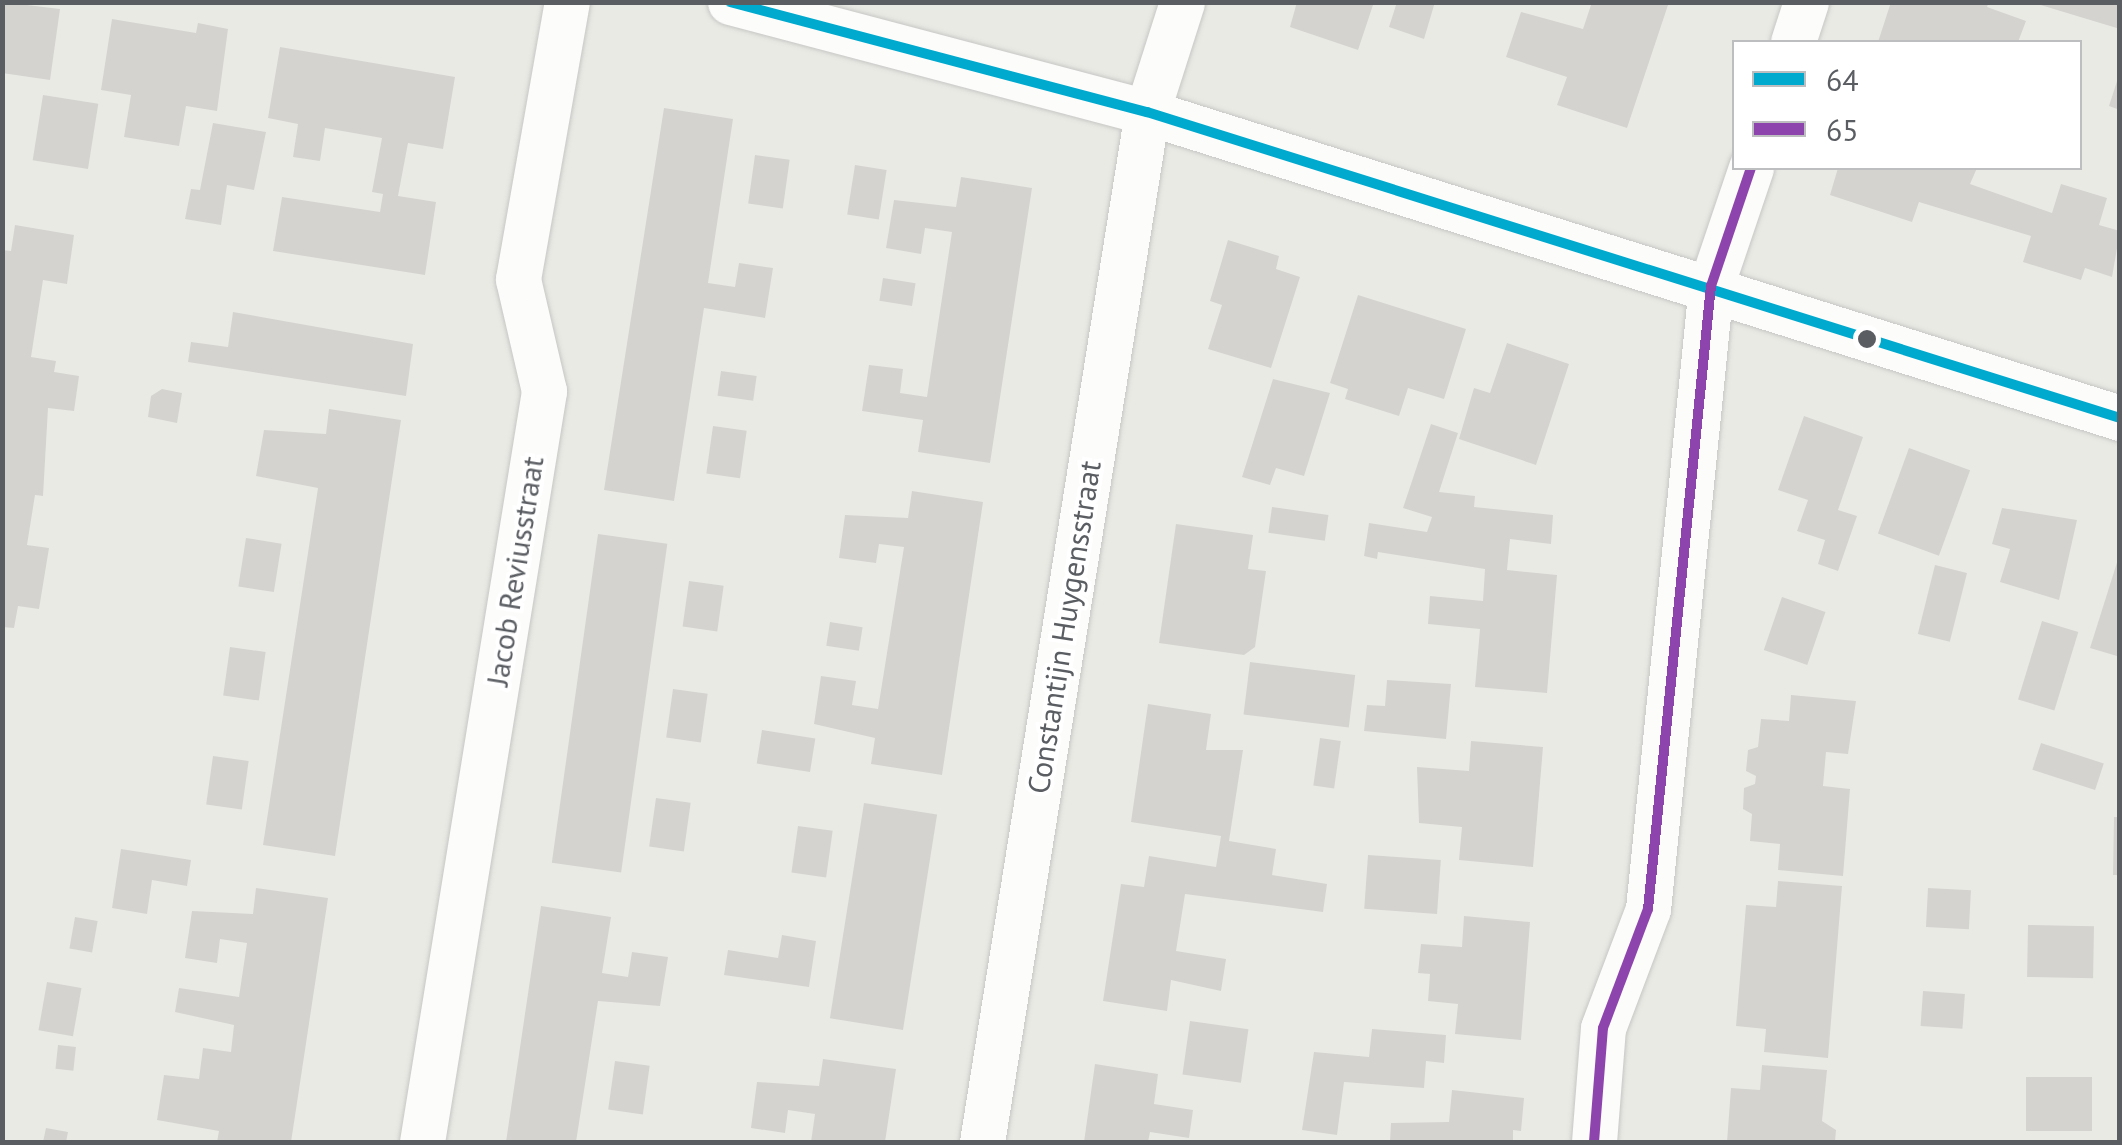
<!DOCTYPE html>
<style>
body{margin:0}
#map{position:relative;width:2122px;height:1145px;overflow:hidden;background:#eaeae5;font-family:"PT Sans",sans-serif}
div>[style]{position:absolute}
[style*='--x']{left:calc(var(--x)*1px);top:calc(var(--y)*1px);width:calc(var(--w)*1px);rotate:calc(var(--a)*1deg)}
.building>*{inset:0;background:#d4d3d0;transform-origin:0 0}
.roads{filter:drop-shadow(0 0 2px #c6c7c5) drop-shadow(0 0 2px #c6c7c5)}
.minor>*{height:45px;margin:-22.5px;padding:0 22.5px;transform-origin:22.5px;border-radius:22.5px;background:#fcfcfb}
.bus-1>*{height:10px;margin:-5px;padding:0 5px;transform-origin:5px;border-radius:5px;background:#00a9ce}
.bus-2>*{height:10px;margin:-5px;padding:0 5px;transform-origin:5px;border-radius:5px;background:#8e44ad}
.dots>*{width:28px;height:28px;translate:-50% -50%;box-sizing:border-box;border:5px solid #fff;border-radius:50%}
span{translate:-50% -50%;white-space:nowrap;text-align:center;line-height:1.15;-webkit-text-stroke:8px #fff;paint-order:stroke}
.street-label{font-size:30px;color:#5a5d62}
.frame{position:absolute;inset:0;border:5px solid #5a5d62;pointer-events:none}
.legend{position:absolute;left:1732px;top:40px;width:350px;height:130px;box-sizing:border-box;background:#fff;border:2px solid #bdbec0;margin:0;padding:12px 18px;list-style:none;font-size:30px;color:#5a5d62}
.legend li{display:flex;align-items:center;gap:20px;height:50px}
.legend b{width:50px;border:2px solid #bdbec0}
</style>
<div id="map">
<div class="building">
<i style="clip-path:polygon(2px 2px,60px 9px,50px 80px,2px 73px)"></i>
<i style="clip-path:polygon(1297px 2px,1374px 2px,1358px 50px,1290px 27px)"></i>
<i style="clip-path:polygon(1397px 2px,1435px 2px,1424px 39px,1389px 27px)"></i>
<i style="clip-path:polygon(1592px 2px,1669px 2px,1627px 128px,1557px 105px,1567px 77px,1506px 57px,1521px 12px,1583px 29px)"></i>
<i style="clip-path:polygon(1891px 2px,1989px 2px,1987px 7px,2026px 21px,2018px 42px,1878px 42px)"></i>
<i style="clip-path:polygon(2034px 2px,2120px 2px,2120px 29px,2034px 3px)"></i>
<i style="clip-path:polygon(112px 19px,196px 33px,198px 23px,228px 29px,217px 111px,186px 106px,179px 146px,124px 137px,131px 95px,101px 90px)"></i>
<i style="clip-path:polygon(280px 47px,455px 77px,443px 149px,408px 143px,398px 196px,436px 202px,425px 275px,273px 251px,282px 197px,380px 212px,383px 194px,372px 192px,382px 138px,325px 128px,320px 161px,293px 157px,298px 124px,268px 118px)"></i>
<i style="clip-path:polygon(2119px 75px,2120px 75px,2120px 110px,2109px 106px)"></i>
<i style="left:43px;top:95px;width:56px;height:66px;rotate:9deg"></i>
<i style="clip-path:polygon(664px 108px,733px 119px,708px 283px,735px 287px,739px 263px,773px 268px,765px 318px,704px 308px,674px 501px,604px 490px)"></i>
<i style="clip-path:polygon(213px 123px,266px 132px,254px 190px,227px 185px,221px 225px,185px 219px,191px 189px,200px 190px)"></i>
<i style="left:755px;top:155px;width:35px;height:49px;rotate:8deg"></i>
<i style="left:855px;top:165px;width:32px;height:50px;rotate:9deg"></i>
<i style="clip-path:polygon(1838px 168px,1977px 168px,1970px 184px,2052px 213px,2061px 184px,2107px 198px,2099px 225px,2120px 231px,2112px 277px,2085px 268px,2081px 280px,2023px 262px,2031px 236px,1919px 202px,1912px 222px,1830px 195px)"></i>
<i style="clip-path:polygon(961px 177px,1032px 188px,990px 463px,918px 452px,923px 420px,862px 411px,869px 365px,903px 369px,900px 393px,927px 397px,952px 232px,925px 228px,921px 254px,886px 248px,894px 200px,956px 207px)"></i>
<i style="clip-path:polygon(15px 225px,74px 235px,67px 284px,43px 280px,31px 357px,56px 361px,54px 372px,79px 376px,74px 411px,48px 408px,43px 496px,35px 495px,27px 545px,49px 548px,39px 609px,18px 606px,14px 628px,2px 627px,2px 250px,11px 251px)"></i>
<i style="clip-path:polygon(1228px 240px,1279px 256px,1276px 269px,1300px 277px,1271px 368px,1208px 349px,1222px 305px,1210px 301px)"></i>
<i style="left:883px;top:278px;width:33px;height:23px;rotate:9deg"></i>
<i style="clip-path:polygon(1358px 295px,1466px 329px,1444px 399px,1408px 388px,1399px 416px,1345px 399px,1348px 389px,1330px 383px)"></i>
<i style="clip-path:polygon(233px 312px,413px 344px,406px 396px,188px 362px,191px 342px,228px 347px)"></i>
<i style="clip-path:polygon(1507px 343px,1569px 364px,1536px 465px,1459px 439px,1474px 388px,1490px 393px)"></i>
<i style="left:721px;top:371px;width:36px;height:25px;rotate:8deg"></i>
<i style="clip-path:polygon(1273px 379px,1330px 393px,1304px 476px,1276px 468px,1270px 485px,1242px 477px)"></i>
<i style="clip-path:polygon(162px 389px,182px 393px,177px 423px,148px 417px,151px 396px)"></i>
<i style="clip-path:polygon(329px 409px,401px 420px,335px 856px,263px 845px,318px 488px,256px 476px,264px 430px,326px 434px)"></i>
<i style="clip-path:polygon(1804px 416px,1863px 437px,1838px 510px,1857px 516px,1838px 571px,1818px 564px,1825px 540px,1797px 531px,1808px 500px,1778px 490px)"></i>
<i style="clip-path:polygon(1431px 424px,1458px 433px,1439px 492px,1475px 496px,1474px 507px,1553px 515px,1551px 544px,1510px 539px,1507px 570px,1557px 575px,1547px 693px,1475px 687px,1480px 629px,1428px 624px,1430px 596px,1483px 601px,1485px 569px,1378px 552px,1377px 559px,1364px 556px,1369px 523px,1427px 532px,1432px 517px,1403px 508px)"></i>
<i style="left:713px;top:426px;width:34px;height:48px;rotate:8deg"></i>
<i style="left:1909px;top:448px;width:65px;height:91px;rotate:20deg"></i>
<i style="clip-path:polygon(912px 491px,983px 502px,942px 775px,871px 764px,875px 738px,814px 724px,821px 676px,856px 681px,852px 705px,878px 709px,904px 547px,879px 544px,876px 563px,839px 558px,845px 515px,908px 518px)"></i>
<i style="left:1272px;top:507px;width:57px;height:26px;rotate:8deg"></i>
<i style="clip-path:polygon(2002px 508px,2077px 520px,2059px 600px,2000px 582px,2010px 549px,1992px 544px)"></i>
<i style="clip-path:polygon(1176px 524px,1253px 535px,1248px 569px,1266px 571px,1255px 647px,1244px 655px,1159px 643px)"></i>
<i style="left:598px;top:534px;width:70px;height:332px;rotate:8deg"></i>
<i style="left:246px;top:538px;width:36px;height:49px;rotate:9deg"></i>
<i style="clip-path:polygon(2120px 553px,2120px 650px,2117px 656px,2090px 648px)"></i>
<i style="left:1935px;top:565px;width:33px;height:71px;rotate:14deg"></i>
<i style="left:689px;top:581px;width:35px;height:46px;rotate:8deg"></i>
<i style="left:1782px;top:597px;width:46px;height:56px;rotate:19deg"></i>
<i style="left:2042px;top:621px;width:38px;height:82px;rotate:17deg"></i>
<i style="left:830px;top:622px;width:33px;height:24px;rotate:9deg"></i>
<i style="left:230px;top:647px;width:36px;height:49px;rotate:8deg"></i>
<i style="left:1250px;top:662px;width:106px;height:53px;rotate:7deg"></i>
<i style="clip-path:polygon(1387px 680px,1451px 684px,1446px 739px,1364px 731px,1367px 705px,1385px 706px)"></i>
<i style="left:673px;top:689px;width:35px;height:49px;rotate:8deg"></i>
<i style="clip-path:polygon(1791px 695px,1856px 701px,1848px 754px,1826px 752px,1823px 786px,1850px 789px,1843px 876px,1778px 870px,1780px 844px,1750px 841px,1752px 814px,1743px 809px,1744px 788px,1755px 784px,1756px 776px,1746px 771px,1748px 750px,1758px 747px,1761px 719px,1789px 721px)"></i>
<i style="clip-path:polygon(1148px 704px,1211px 714px,1206px 750px,1243px 750px,1229px 841px,1276px 849px,1272px 875px,1327px 884px,1323px 912px,1185px 894px,1176px 951px,1226px 959px,1221px 991px,1171px 980px,1167px 1011px,1103px 1001px,1121px 884px,1144px 887px,1149px 856px,1216px 867px,1221px 836px,1131px 822px)"></i>
<i style="left:762px;top:730px;width:54px;height:34px;rotate:9deg"></i>
<i style="left:1320px;top:738px;width:21px;height:48px;rotate:8deg"></i>
<i style="clip-path:polygon(1471px 741px,1543px 747px,1533px 867px,1459px 860px,1462px 827px,1419px 823px,1417px 767px,1469px 771px)"></i>
<i style="left:2041px;top:743px;width:66px;height:28px;rotate:18deg"></i>
<i style="left:213px;top:756px;width:36px;height:49px;rotate:8deg"></i>
<i style="left:656px;top:798px;width:35px;height:49px;rotate:8deg"></i>
<i style="left:864px;top:803px;width:74px;height:218px;rotate:9deg"></i>
<i style="clip-path:polygon(2114px 817px,2120px 817px,2120px 875px,2113px 875px)"></i>
<i style="left:798px;top:826px;width:35px;height:47px;rotate:8deg"></i>
<i style="clip-path:polygon(121px 849px,191px 860px,187px 886px,152px 880px,147px 914px,112px 908px)"></i>
<i style="left:1368px;top:855px;width:73px;height:54px;rotate:4deg"></i>
<i style="clip-path:polygon(1778px 881px,1842px 886px,1828px 1058px,1764px 1052px,1766px 1029px,1736px 1026px,1746px 905px,1776px 907px)"></i>
<i style="clip-path:polygon(256px 888px,328px 898px,295px 1116px,291px 1142px,217px 1142px,219px 1131px,157px 1120px,164px 1075px,199px 1079px,203px 1048px,231px 1052px,234px 1025px,175px 1012px,179px 988px,239px 997px,247px 943px,220px 939px,217px 963px,185px 958px,192px 911px,253px 914px)"></i>
<i style="left:1928px;top:888px;width:43px;height:39px;rotate:3deg"></i>
<i style="clip-path:polygon(541px 906px,611px 917px,602px 973px,628px 977px,632px 952px,668px 957px,660px 1006px,598px 1001px,576px 1142px,506px 1142px)"></i>
<i style="clip-path:polygon(1464px 916px,1530px 922px,1521px 1040px,1455px 1034px,1458px 1004px,1428px 1001px,1430px 974px,1418px 973px,1421px 944px,1462px 947px)"></i>
<i style="left:75px;top:917px;width:23px;height:32px;rotate:10deg"></i>
<i style="left:2028px;top:925px;width:66px;height:52px;rotate:1deg"></i>
<i style="clip-path:polygon(782px 935px,816px 941px,809px 987px,724px 975px,728px 950px,778px 958px)"></i>
<i style="left:47px;top:982px;width:35px;height:49px;rotate:10deg"></i>
<i style="left:1923px;top:991px;width:42px;height:35px;rotate:4deg"></i>
<i style="left:1190px;top:1021px;width:59px;height:54px;rotate:8deg"></i>
<i style="clip-path:polygon(1372px 1029px,1446px 1035px,1444px 1063px,1426px 1061px,1424px 1088px,1344px 1082px,1337px 1135px,1302px 1130px,1314px 1052px,1369px 1057px)"></i>
<i style="left:58px;top:1045px;width:18px;height:24px;rotate:6deg"></i>
<i style="clip-path:polygon(823px 1059px,896px 1069px,885px 1142px,811px 1142px,815px 1114px,788px 1110px,785px 1133px,751px 1128px,757px 1082px,819px 1086px)"></i>
<i style="left:615px;top:1061px;width:35px;height:49px;rotate:8deg"></i>
<i style="clip-path:polygon(1095px 1064px,1158px 1074px,1154px 1104px,1193px 1110px,1189px 1138px,1150px 1132px,1148px 1142px,1084px 1142px)"></i>
<i style="clip-path:polygon(1762px 1065px,1827px 1070px,1822px 1121px,1836px 1130px,1835px 1142px,1727px 1142px,1731px 1088px,1760px 1090px)"></i>
<i style="left:2026px;top:1077px;width:66px;height:54px"></i>
<i style="clip-path:polygon(1452px 1090px,1524px 1098px,1521px 1131px,1513px 1130px,1513px 1142px,1390px 1142px,1391px 1123px,1449px 1122px)"></i>
<i style="clip-path:polygon(46px 1128px,68px 1132px,66px 1142px,43px 1142px)"></i>
</div>
<div class="roads">
<div class="minor">
<i style="--x:730;--y:2;--w:431;--a:14.8"></i>
<i style="--x:1147;--y:112;--w:1020;--a:17.46"></i>
<i style="--x:1793;--y:42;--w:42;--a:-72"></i>
<i style="--x:422;--y:1142;--w:761;--a:-80.77"></i>
<i style="--x:544;--y:391;--w:115;--a:-103.1"></i>
<i style="--x:518;--y:279;--w:281;--a:-80"></i>
<i style="--x:982;--y:1142;--w:1043;--a:-80.9"></i>
<i style="--x:1147;--y:112;--w:115;--a:-72.3"></i>
<i style="--x:1594;--y:1142;--w:114;--a:-85.5"></i>
<i style="--x:1603;--y:1028;--w:127;--a:-69.3"></i>
<i style="--x:1648;--y:909;--w:626;--a:-84.23"></i>
<i style="--x:1711;--y:286;--w:125;--a:-71.3"></i>
</div>
</div>
<div class="bus-1">
<i style="--x:730;--y:2;--w:431;--a:14.8"></i>
<i style="--x:1147;--y:112;--w:1020;--a:17.46"></i>
</div>
<div class="bus-2">
<i style="--x:1594;--y:1142;--w:114;--a:-85.5"></i>
<i style="--x:1603;--y:1028;--w:127;--a:-69.3"></i>
<i style="--x:1648;--y:909;--w:626;--a:-84.23"></i>
<i style="--x:1711;--y:286;--w:125;--a:-71.3"></i>
</div>
<div class="dots">
<i style="left:1867px;top:339px;background:#5a5d62"></i>
</div>
<div class="street-label">
<span style="left:515px;top:571px;rotate:-81deg">Jacob Reviusstraat</span>
<span style="left:1064px;top:627px;rotate:-81deg">Constantijn Huygensstraat</span>
</div>
<div class="frame"></div>
<ul class="legend">
<li><b style="height:12px;background:#00a9ce"></b>64</li>
<li><b style="height:12px;background:#8e44ad"></b>65</li>
</ul>
</div>
